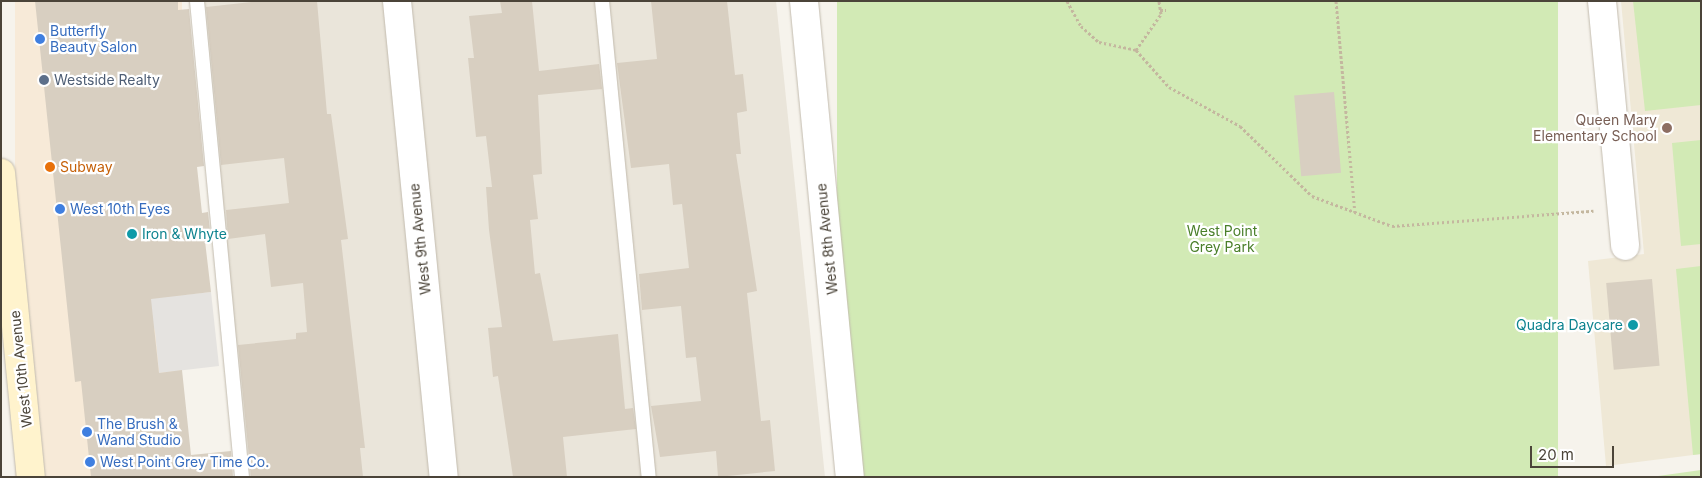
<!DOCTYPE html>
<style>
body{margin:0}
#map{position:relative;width:1702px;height:478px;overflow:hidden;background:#f6f3ec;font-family:Inter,sans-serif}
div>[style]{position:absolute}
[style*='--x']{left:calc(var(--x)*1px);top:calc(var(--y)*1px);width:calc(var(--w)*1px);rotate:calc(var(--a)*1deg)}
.residential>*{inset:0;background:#eae5da}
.commercial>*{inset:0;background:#f7ead8;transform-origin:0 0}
.education>*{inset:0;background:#efe8d6}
.green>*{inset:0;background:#d2eab5;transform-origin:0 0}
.parking>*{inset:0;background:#e5e3e0}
.building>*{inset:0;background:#d8cfc1;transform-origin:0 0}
.path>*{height:3px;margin-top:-1.5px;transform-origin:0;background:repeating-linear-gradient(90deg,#c4b79f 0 2.5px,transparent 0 5px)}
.roads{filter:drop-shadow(0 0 1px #c2bbae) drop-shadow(0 0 1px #c2bbae)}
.service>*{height:14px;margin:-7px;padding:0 7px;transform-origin:7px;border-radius:7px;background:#fff}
.minor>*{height:28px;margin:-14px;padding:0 14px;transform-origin:14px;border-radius:14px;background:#fff}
.secondary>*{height:28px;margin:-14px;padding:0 14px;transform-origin:14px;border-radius:14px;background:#fff3cd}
.dots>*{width:14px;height:14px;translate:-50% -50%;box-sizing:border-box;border:2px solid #fff;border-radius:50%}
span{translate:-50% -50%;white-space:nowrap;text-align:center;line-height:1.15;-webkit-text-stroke:4.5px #fff;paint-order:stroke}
.shop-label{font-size:14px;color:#366cbe}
.left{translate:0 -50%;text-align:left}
.service-label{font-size:14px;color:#4e5e75}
.education-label{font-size:14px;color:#785e54}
.right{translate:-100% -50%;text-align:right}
.food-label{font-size:14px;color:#c56008}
.park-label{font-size:14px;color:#4a7f2a}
.culture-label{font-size:14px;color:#0d838f}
.street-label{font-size:14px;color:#4b4439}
.frame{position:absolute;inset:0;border:2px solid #4b4439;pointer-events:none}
.scale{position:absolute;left:1530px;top:446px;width:84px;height:22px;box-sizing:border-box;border:2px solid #4b4439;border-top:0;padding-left:6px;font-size:15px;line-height:18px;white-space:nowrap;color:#4b4439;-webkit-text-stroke:4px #fff;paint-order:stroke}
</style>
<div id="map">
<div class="residential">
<i style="clip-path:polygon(201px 1px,776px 1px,825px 477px,250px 477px)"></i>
</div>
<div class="commercial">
<i style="left:15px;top:1px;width:167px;height:478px"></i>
</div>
<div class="education">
<i style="clip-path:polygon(1621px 1px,1701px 1px,1701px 454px,1606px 466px,1588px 261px,1644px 254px)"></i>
</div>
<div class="green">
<i style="left:837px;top:1px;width:721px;height:479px"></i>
<i style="clip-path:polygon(1633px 1px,1701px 1px,1701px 105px,1645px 111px)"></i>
<i style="clip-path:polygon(1701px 140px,1701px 244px,1681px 246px,1672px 143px)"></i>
<i style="clip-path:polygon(1701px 266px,1701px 454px,1693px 455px,1676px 269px)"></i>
<i style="clip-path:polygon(1701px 470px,1701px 477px,1651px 477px)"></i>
</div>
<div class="parking">
<i style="clip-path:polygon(211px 292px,219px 366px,159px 373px,155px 331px,145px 299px)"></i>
</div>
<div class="building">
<i style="clip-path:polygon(35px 1px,178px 1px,178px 10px,189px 9px,204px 166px,197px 167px,202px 213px,208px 212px,211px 241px,205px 241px,211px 292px,151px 299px,159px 373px,182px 370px,191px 455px,231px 451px,233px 477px,91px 477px,81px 381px,75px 382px)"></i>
<i style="clip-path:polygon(260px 1px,317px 1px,327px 114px,331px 114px,348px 239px,341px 240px,365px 448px,360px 448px,363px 477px,251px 477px,238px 345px,296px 339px,296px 333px,307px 332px,303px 283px,271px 287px,265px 234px,228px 239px,226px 210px,289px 203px,284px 158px,221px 165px,206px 7px)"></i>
<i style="clip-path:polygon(500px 1px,532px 1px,539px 71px,599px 64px,602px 89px,538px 95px,542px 174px,533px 175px,538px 219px,530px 220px,535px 274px,540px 273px,553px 341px,618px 334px,625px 409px,633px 408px,636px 429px,563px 437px,567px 477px,513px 477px,498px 376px,493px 377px,488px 328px,502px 327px,489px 230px,486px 187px,492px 187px,486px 136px,476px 137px,468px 58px,474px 58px,469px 16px,502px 13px)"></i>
<i style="clip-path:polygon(651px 1px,727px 1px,735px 75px,743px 74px,747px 111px,737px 113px,741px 154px,736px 154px,757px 291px,747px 293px,761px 421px,770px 420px,775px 471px,718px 477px,716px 451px,660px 457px,651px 406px,701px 401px,696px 357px,686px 358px,681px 306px,642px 310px,639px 274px,689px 268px,682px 204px,673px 205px,669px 164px,631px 168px,617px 63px,657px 59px)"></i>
<i style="left:1334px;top:92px;width:81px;height:40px;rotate:85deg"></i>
<i style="left:1652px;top:279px;width:87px;height:46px;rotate:85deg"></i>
</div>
<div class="path">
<i style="--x:1067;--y:1;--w:29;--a:61"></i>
<i style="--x:1081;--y:26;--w:24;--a:42"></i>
<i style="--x:1099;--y:42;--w:38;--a:12"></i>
<i style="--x:1136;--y:50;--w:50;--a:48.3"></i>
<i style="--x:1169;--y:87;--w:81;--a:28.8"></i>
<i style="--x:1240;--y:126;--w:100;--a:44.2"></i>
<i style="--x:1312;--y:196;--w:85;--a:20.6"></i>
<i style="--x:1392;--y:226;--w:202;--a:-4.3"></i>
<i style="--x:1336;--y:1;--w:213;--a:84.9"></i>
<i style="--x:1160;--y:10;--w:6;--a:0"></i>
<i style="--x:1136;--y:50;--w:44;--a:-55.2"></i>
<i style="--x:1161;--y:14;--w:13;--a:-99"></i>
</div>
<div class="roads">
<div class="service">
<i style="--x:197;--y:1;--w:478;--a:84.6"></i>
<i style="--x:602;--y:1;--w:478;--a:84.4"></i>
</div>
<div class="minor">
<i style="--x:397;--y:1;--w:478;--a:84.4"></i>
<i style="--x:804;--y:1;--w:478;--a:84.5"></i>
<i style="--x:1602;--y:1;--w:246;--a:84.6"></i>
</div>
<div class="secondary">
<i style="--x:1;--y:173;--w:305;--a:84.4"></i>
</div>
</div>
<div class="dots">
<i style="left:40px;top:39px;background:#3f7fe0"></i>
<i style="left:44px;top:80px;background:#5c6f8a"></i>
<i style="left:1667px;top:128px;background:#8d6e63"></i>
<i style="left:50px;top:167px;background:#e8710a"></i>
<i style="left:60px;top:209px;background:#3f7fe0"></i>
<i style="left:132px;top:234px;background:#0f9aa8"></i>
<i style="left:1633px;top:325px;background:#0f9aa8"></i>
<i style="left:87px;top:432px;background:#3f7fe0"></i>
<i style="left:90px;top:462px;background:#3f7fe0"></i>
</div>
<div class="shop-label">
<span class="left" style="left:50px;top:39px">Butterfly<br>Beauty Salon</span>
<span class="left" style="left:70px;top:209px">West 10th Eyes</span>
<span class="left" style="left:97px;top:432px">The Brush &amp;<br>Wand Studio</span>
<span class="left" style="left:100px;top:462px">West Point Grey Time Co.</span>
</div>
<div class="service-label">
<span class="left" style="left:54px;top:80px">Westside Realty</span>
</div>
<div class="education-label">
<span class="right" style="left:1657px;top:128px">Queen Mary<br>Elementary School</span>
</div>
<div class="food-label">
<span class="left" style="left:60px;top:167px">Subway</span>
</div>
<div class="park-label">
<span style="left:1222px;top:239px">West Point<br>Grey Park</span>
</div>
<div class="culture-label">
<span class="left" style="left:142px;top:234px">Iron &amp; Whyte</span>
<span class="right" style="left:1623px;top:325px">Quadra Daycare</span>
</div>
<div class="street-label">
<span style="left:420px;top:239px;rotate:-96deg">West 9th Avenue</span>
<span style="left:827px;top:239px;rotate:-96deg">West 8th Avenue</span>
<span style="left:21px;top:369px;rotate:-96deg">West 10th Avenue</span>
</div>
<div class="frame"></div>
<div class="scale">20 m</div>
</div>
